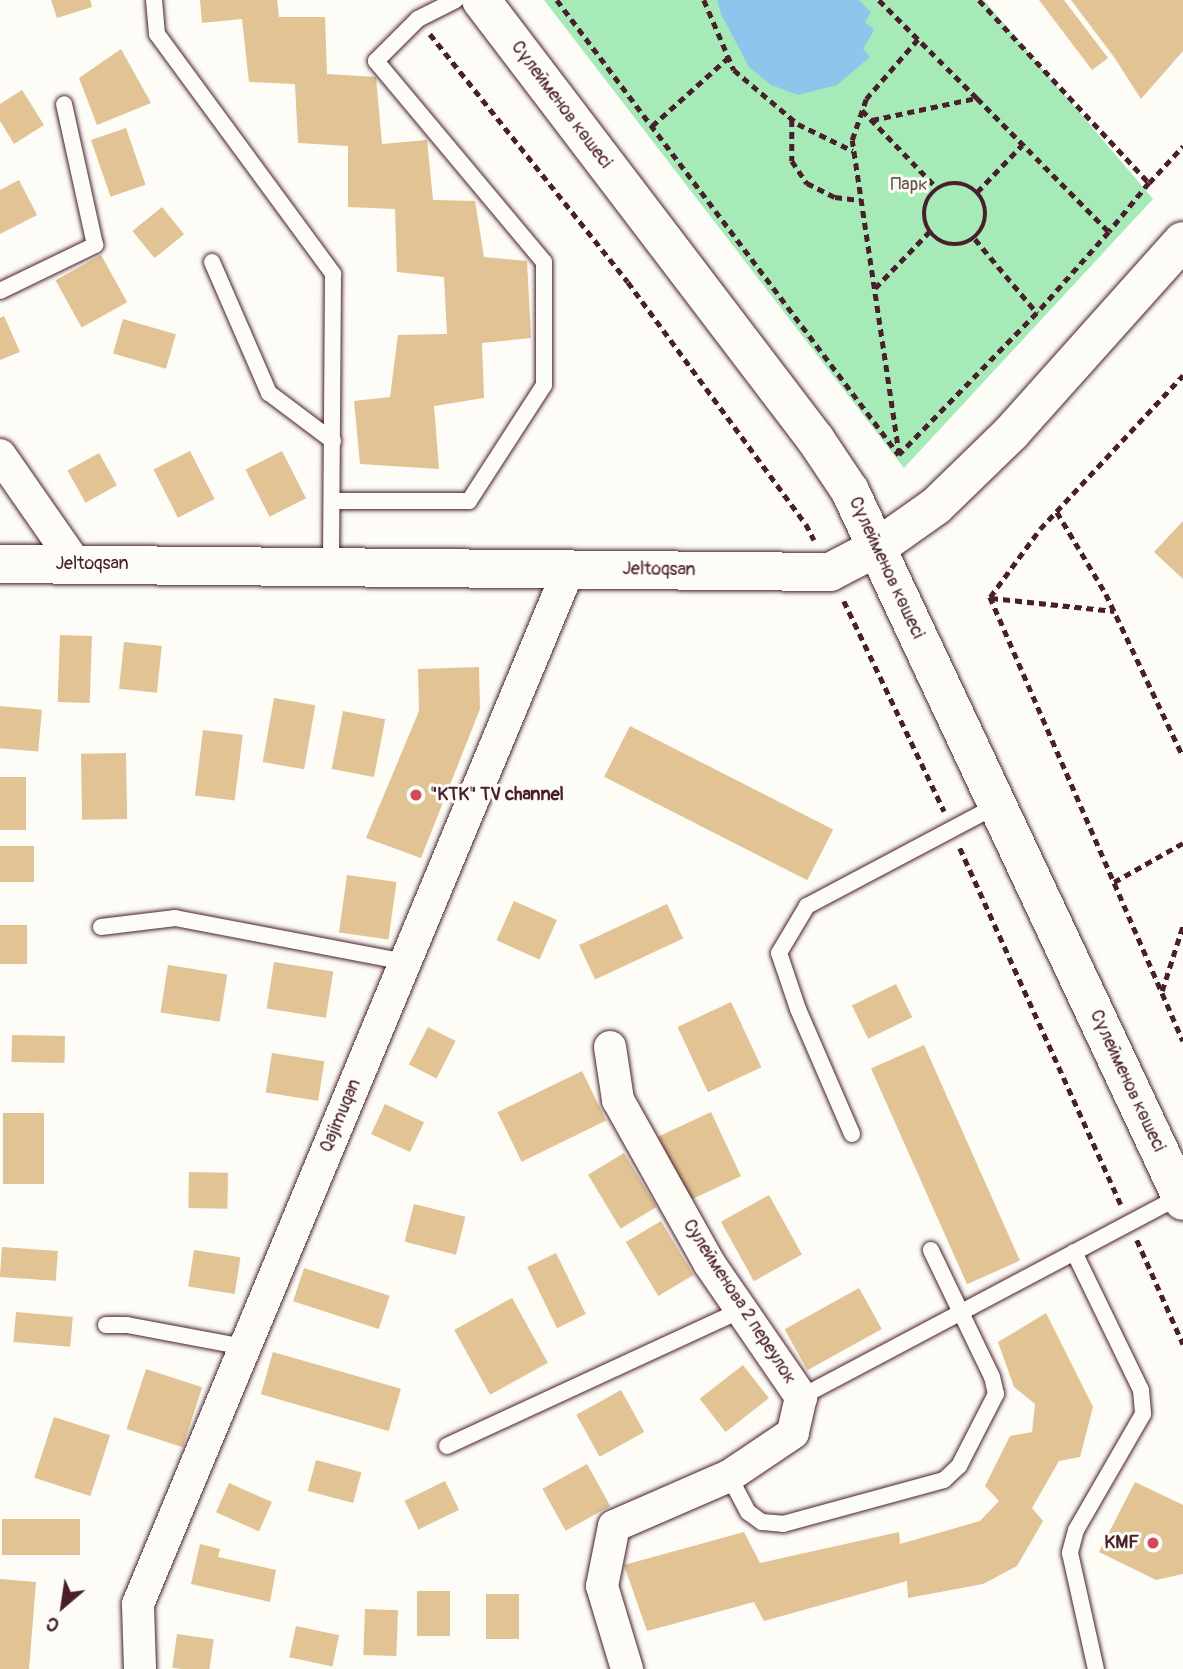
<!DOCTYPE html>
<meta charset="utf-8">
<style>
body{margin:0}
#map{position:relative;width:1183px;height:1669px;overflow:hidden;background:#fdfcf7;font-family:Pangolin,sans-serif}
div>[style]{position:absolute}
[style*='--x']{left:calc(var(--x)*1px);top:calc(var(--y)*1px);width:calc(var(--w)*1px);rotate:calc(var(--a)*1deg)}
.green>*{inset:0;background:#a6ebb7}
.water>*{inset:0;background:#8fc5ed}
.building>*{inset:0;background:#e1c394;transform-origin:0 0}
.path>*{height:4.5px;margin-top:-2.25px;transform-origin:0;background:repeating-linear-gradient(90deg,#4a1f2b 0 7px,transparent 0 12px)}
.path>.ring{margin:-2.25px;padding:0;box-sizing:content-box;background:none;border:4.5px solid #4a1f2b;border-radius:50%}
.roads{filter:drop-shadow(0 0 2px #4a1f2b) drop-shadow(0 0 2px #4a1f2b)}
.lane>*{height:16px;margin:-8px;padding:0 8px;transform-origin:8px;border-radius:8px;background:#fdfcf7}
.street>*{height:32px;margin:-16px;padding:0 16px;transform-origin:16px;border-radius:16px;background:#fdfcf7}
.secondary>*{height:38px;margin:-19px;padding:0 19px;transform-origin:19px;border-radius:19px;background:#fdfcf7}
.dots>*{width:19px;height:19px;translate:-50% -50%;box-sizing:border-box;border:4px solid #fdfcf7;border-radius:50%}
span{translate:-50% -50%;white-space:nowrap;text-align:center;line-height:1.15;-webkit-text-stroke:6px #fdfcf7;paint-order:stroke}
.street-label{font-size:18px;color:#4a1f2b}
.park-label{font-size:18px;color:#61524e}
.poi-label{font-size:18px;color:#4a1f2b;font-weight:700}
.left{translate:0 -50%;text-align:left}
.right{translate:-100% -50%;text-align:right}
.north{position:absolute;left:28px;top:1571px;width:70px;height:70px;-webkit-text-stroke:5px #fdfcf7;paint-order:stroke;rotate:209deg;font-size:19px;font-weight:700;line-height:28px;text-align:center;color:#4a1f2b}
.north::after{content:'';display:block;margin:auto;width:24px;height:32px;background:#4a1f2b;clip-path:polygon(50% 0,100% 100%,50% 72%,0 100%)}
</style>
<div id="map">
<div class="green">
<i style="clip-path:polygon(544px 0,984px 0,1153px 199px,904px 468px)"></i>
</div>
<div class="water">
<i style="clip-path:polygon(717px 0,859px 0,871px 12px,865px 22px,874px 30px,863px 49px,870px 57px,837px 85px,798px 95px,771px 85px,749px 67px,721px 14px)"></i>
</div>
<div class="building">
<i style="clip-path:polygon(51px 0,90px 0,92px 7px,57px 18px)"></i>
<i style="clip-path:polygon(200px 0,277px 0,279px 17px,325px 17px,327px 74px,376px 77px,382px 144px,427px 140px,433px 200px,475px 201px,484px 257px,527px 261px,531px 338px,482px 343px,484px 398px,434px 406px,439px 469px,360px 464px,354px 401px,390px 397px,398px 335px,447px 334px,444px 277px,397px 272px,395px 209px,348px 207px,348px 146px,298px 143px,295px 84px,249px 82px,242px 19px,202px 23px)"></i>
<i style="clip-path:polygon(1039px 0,1064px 0,1108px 58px,1092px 70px)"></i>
<i style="clip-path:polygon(1071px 0,1183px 0,1183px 51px,1141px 99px,1114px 57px)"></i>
<i style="clip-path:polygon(121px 49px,151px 103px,97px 125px,79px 78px)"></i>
<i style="clip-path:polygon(22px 90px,44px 125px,14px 144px,0 121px,0 104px)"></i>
<i style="left:126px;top:128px;width:60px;height:37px;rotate:71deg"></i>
<i style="clip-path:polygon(19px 180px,37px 215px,0 234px,0 190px)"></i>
<i style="left:162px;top:207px;width:35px;height:38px;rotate:51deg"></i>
<i style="left:101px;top:255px;width:54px;height:52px;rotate:61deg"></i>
<i style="clip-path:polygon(4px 316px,20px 352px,0 360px,0 318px)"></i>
<i style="left:123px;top:319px;width:55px;height:36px;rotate:16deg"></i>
<i style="left:190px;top:451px;width:54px;height:41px;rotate:63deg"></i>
<i style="left:282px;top:451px;width:53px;height:41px;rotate:63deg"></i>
<i style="left:99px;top:453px;width:37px;height:36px;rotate:61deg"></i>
<i style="clip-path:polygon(1183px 521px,1183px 579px,1154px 552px)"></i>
<i style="left:60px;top:635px;width:32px;height:67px;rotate:2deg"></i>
<i style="left:124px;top:642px;width:38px;height:47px;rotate:6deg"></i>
<i style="clip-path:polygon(479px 667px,480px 709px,421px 858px,366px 838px,419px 711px,418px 669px)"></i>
<i style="left:274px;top:698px;width:42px;height:65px;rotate:10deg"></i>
<i style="left:0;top:706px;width:42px;height:42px;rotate:5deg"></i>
<i style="left:343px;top:711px;width:43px;height:59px;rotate:11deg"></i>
<i style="left:630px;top:726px;width:228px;height:57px;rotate:27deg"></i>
<i style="left:203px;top:730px;width:40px;height:66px;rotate:7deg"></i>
<i style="left:126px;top:753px;width:66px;height:45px;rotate:89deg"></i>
<i style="left:0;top:777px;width:26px;height:53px"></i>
<i style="left:0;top:846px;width:34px;height:36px"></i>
<i style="left:347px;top:875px;width:50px;height:58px;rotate:8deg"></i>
<i style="left:514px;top:901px;width:47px;height:43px;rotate:24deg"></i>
<i style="left:667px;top:904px;width:38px;height:97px;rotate:65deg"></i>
<i style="left:0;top:925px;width:27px;height:39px"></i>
<i style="left:274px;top:962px;width:60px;height:47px;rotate:9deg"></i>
<i style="left:168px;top:965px;width:60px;height:48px;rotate:9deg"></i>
<i style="left:896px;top:984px;width:37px;height:49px;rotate:64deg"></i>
<i style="left:731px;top:1002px;width:72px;height:59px;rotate:65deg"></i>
<i style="left:428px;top:1027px;width:31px;height:42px;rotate:27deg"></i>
<i style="left:12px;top:1035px;width:53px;height:27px;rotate:1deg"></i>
<i style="left:924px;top:1045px;width:236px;height:58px;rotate:66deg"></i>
<i style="left:272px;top:1053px;width:53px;height:40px;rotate:9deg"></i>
<i style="left:582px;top:1071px;width:55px;height:94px;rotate:64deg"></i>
<i style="left:385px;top:1104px;width:43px;height:33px;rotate:25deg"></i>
<i style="left:711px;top:1112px;width:71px;height:58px;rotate:65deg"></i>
<i style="left:3px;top:1113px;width:41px;height:71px"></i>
<i style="left:624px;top:1153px;width:63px;height:42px;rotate:59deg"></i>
<i style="left:189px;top:1172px;width:39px;height:36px;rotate:1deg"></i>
<i style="left:769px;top:1195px;width:68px;height:55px;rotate:61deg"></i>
<i style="left:414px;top:1204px;width:53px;height:39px;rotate:14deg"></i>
<i style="left:661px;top:1221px;width:63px;height:41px;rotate:59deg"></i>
<i style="left:2px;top:1247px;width:56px;height:30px;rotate:4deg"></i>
<i style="left:194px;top:1250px;width:47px;height:37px;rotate:9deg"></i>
<i style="left:556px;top:1253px;width:68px;height:32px;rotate:64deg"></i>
<i style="left:304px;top:1268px;width:90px;height:35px;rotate:18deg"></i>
<i style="left:859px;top:1288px;width:47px;height:85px;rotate:61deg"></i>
<i style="left:512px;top:1298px;width:74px;height:66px;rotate:61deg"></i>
<i style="left:16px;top:1312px;width:57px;height:30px;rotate:5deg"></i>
<i style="clip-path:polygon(1046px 1313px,1093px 1407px,1080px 1457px,1059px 1461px,1032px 1508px,1043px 1521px,1017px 1566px,983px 1584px,908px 1598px,907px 1581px,764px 1621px,754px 1602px,647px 1631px,624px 1565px,744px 1532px,760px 1563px,899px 1532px,900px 1544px,980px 1521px,999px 1501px,985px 1486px,1010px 1436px,1032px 1432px,1035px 1404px,1014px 1387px,998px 1342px)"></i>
<i style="left:273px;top:1352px;width:133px;height:44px;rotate:16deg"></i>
<i style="left:743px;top:1365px;width:42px;height:55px;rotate:52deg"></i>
<i style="left:146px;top:1369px;width:59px;height:63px;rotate:18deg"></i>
<i style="left:621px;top:1390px;width:48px;height:51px;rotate:61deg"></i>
<i style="left:54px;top:1417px;width:59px;height:64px;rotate:18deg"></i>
<i style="left:316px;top:1460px;width:47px;height:32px;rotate:15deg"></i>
<i style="left:587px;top:1464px;width:48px;height:51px;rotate:61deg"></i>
<i style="left:445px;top:1481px;width:32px;height:45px;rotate:64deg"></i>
<i style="clip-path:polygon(1135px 1482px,1183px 1505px,1183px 1574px,1156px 1580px,1099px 1552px)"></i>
<i style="left:229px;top:1483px;width:47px;height:32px;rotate:24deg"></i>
<i style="left:2px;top:1519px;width:78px;height:36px"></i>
<i style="clip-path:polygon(200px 1544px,220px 1549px,218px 1557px,276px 1570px,270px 1602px,191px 1584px)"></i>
<i style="clip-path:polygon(0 1579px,36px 1582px,29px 1669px,0 1669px)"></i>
<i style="left:417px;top:1591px;width:33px;height:45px"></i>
<i style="left:519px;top:1594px;width:45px;height:33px;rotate:90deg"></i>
<i style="left:365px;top:1609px;width:33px;height:46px;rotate:2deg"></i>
<i style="left:296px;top:1626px;width:44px;height:32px;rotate:12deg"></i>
<i style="left:177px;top:1634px;width:37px;height:34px;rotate:8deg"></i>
</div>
<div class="path">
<i style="--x:557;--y:0;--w:569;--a:53.07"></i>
<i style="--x:704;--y:0;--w:76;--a:66.8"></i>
<i style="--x:734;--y:70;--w:84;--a:40.2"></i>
<i style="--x:798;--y:124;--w:61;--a:26.1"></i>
<i style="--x:879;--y:0;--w:139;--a:45"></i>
<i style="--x:977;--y:98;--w:188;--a:45.4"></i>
<i style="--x:1109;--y:232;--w:108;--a:131.6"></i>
<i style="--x:1037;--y:313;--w:198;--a:134.2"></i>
<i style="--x:899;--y:455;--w:318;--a:-98.5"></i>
<i style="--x:852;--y:140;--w:43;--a:-71.1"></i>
<i style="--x:866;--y:99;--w:79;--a:-49.1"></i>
<i style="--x:979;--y:0;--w:250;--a:47.1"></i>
<i style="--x:1149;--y:183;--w:63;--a:129.2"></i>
<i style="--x:430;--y:34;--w:317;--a:51.4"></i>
<i style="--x:628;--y:282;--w:300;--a:53.7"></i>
<i style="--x:806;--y:524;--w:18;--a:63"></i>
<i style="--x:862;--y:110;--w:108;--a:46.1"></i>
<i style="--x:792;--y:120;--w:41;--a:90"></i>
<i style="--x:792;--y:161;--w:27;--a:56"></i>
<i style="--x:807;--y:183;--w:31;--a:27"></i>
<i style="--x:835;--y:197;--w:26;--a:7"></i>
<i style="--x:872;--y:120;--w:106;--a:-11.9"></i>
<i style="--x:652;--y:126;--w:103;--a:-41.9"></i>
<i class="ring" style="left:924px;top:183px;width:57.5px;height:57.5px"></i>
<i style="--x:1149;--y:183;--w:50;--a:-47.4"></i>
<i style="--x:977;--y:192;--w:65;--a:-46.2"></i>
<i style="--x:975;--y:239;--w:97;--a:50"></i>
<i style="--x:875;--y:288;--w:78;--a:-46"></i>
<i style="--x:1057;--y:512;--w:96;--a:59.1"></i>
<i style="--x:1106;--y:594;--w:179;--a:64.6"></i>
<i style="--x:990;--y:597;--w:484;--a:66.5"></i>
<i style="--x:990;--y:597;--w:84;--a:-53.7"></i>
<i style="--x:1040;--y:529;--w:210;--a:-47.1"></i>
<i style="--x:991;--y:598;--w:124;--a:6"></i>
<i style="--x:844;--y:601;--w:233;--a:64.5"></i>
<i style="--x:960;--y:848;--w:391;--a:65.7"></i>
<i style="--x:1114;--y:882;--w:79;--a:-29.5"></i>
<i style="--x:1162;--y:991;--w:69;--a:-72.3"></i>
<i style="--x:1137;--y:1240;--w:114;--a:66.1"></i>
</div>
<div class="roads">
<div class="lane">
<i style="--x:154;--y:0;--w:34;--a:85"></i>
<i style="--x:157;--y:34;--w:298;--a:53.7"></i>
<i style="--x:333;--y:274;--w:292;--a:90.4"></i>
<i style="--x:212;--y:262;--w:143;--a:66.5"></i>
<i style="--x:269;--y:393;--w:80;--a:36.9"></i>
<i style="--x:0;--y:291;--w:106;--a:-25.8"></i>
<i style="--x:95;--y:245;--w:144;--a:-102.4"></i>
<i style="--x:332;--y:501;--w:137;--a:0"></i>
<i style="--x:469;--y:501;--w:138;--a:-57.1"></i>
<i style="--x:544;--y:385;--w:123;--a:-90"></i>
<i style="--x:544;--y:262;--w:262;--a:-129.9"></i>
<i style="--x:376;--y:61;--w:59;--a:-45"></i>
<i style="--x:418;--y:19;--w:42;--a:-26.6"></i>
<i style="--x:101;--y:927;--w:75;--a:-6.9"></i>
<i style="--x:175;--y:918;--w:234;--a:10.8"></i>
<i style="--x:852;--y:1134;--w:136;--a:-113.4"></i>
<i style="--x:798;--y:1009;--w:59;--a:-108.7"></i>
<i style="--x:779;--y:953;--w:55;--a:-59.2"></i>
<i style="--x:807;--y:906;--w:216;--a:-27.9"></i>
<i style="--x:1074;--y:1252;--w:153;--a:64.1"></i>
<i style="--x:1141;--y:1390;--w:24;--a:85"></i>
<i style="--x:1143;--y:1414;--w:134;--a:120"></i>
<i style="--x:1076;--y:1530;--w:24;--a:105"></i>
<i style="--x:1070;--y:1553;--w:119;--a:77.4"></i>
<i style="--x:106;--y:1325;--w:21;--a:0"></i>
<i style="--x:127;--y:1325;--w:120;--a:10.6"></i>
<i style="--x:801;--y:1397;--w:430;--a:-27.9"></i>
<i style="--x:447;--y:1446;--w:324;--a:-24.8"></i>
<i style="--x:729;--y:1476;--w:41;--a:62.2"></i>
<i style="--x:748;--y:1512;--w:17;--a:36"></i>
<i style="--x:762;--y:1522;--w:21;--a:5"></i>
<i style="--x:783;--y:1524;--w:167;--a:-15.3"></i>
<i style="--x:944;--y:1480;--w:21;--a:-43"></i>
<i style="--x:959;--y:1466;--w:81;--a:-62.8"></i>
<i style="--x:996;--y:1394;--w:17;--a:-103"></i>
<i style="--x:992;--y:1377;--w:141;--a:-115.7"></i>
</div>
<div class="street">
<i style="--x:0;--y:455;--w:131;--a:55.2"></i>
<i style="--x:610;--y:1047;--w:54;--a:81.4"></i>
<i style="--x:618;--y:1100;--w:187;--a:60.8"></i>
<i style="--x:709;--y:1263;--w:163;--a:55.5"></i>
<i style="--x:801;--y:1397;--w:37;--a:103"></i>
<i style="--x:793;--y:1433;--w:77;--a:146.1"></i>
<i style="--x:729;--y:1476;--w:125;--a:156.5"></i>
<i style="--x:614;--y:1526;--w:61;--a:101.3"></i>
<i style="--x:602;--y:1586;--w:87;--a:73.2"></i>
<i style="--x:140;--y:1669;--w:65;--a:-91.8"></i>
<i style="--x:138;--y:1604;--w:1121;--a:-67.39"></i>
</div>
<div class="secondary">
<i style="--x:481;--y:0;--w:553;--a:52.72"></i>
<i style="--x:816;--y:440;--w:61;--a:56.3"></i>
<i style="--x:850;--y:491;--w:784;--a:64.87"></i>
<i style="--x:0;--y:564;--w:830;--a:0.55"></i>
<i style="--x:830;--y:572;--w:54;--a:-27.5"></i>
<i style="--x:878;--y:547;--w:71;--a:-35.3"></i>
<i style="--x:936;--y:506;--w:106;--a:-44.2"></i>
<i style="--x:1012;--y:432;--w:256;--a:-48.2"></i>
</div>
</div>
<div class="dots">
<i style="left:416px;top:795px;background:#d1495b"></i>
<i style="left:1153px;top:1543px;background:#d1495b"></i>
</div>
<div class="street-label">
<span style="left:561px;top:105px;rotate:53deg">Сүлейменов көшесі</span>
<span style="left:92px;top:564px">Jeltoqsan</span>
<span style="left:886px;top:568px;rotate:65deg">Сүлейменов көшесі</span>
<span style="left:659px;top:570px;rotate:1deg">Jeltoqsan</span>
<span style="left:1127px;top:1081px;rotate:65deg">Сүлейменов көшесі</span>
<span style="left:341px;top:1116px;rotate:-67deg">Qajimuqan</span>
<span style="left:739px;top:1302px;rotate:57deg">Сулейменова 2 переулок</span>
</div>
<div class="park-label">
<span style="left:909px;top:185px">Парк</span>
</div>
<div class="poi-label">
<span class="left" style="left:430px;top:795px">"KTK" TV channel</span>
<span class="right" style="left:1139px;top:1543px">KMF</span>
</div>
<div class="north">С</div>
</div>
